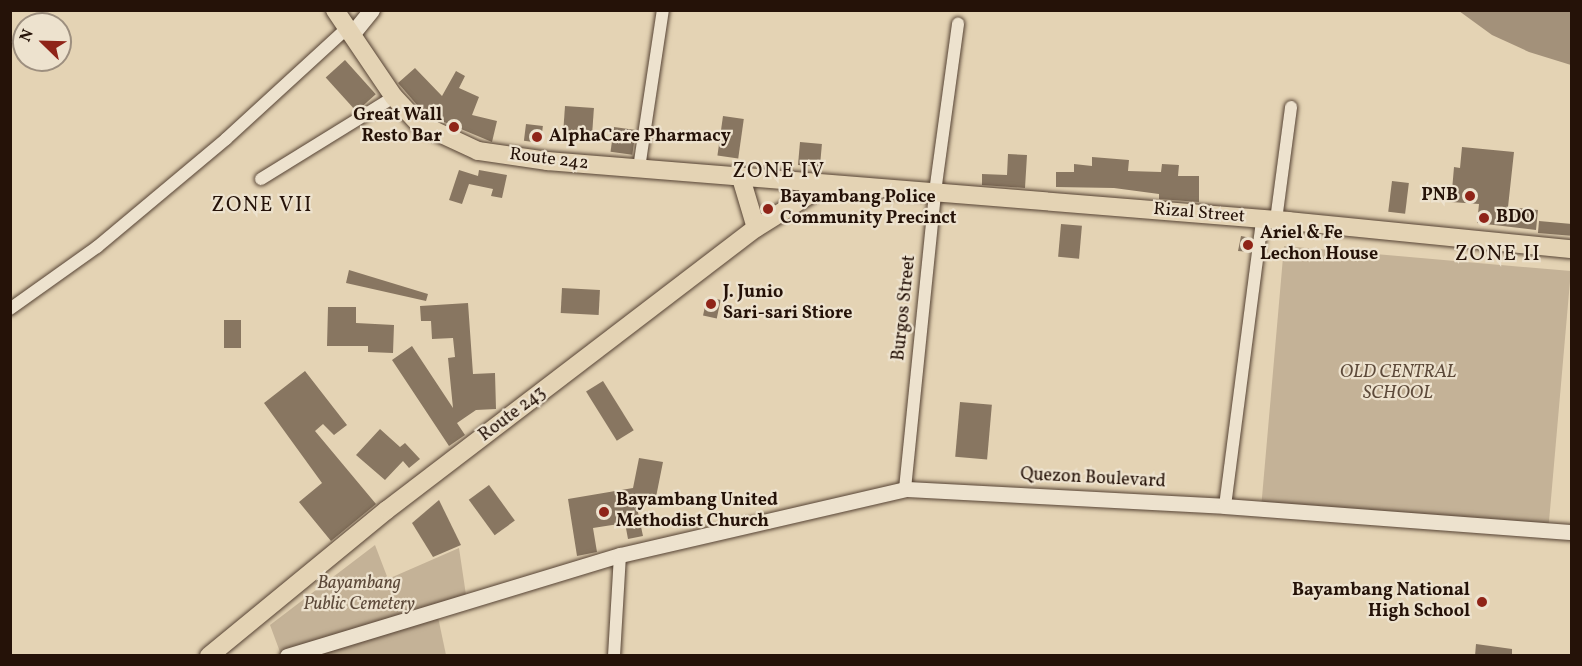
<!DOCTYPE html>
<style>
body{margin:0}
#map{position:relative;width:1582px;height:666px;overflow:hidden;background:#e4d3b4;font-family:Vollkorn,serif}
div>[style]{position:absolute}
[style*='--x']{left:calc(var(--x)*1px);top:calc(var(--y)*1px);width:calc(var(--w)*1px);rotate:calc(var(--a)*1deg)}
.green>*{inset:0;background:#c4b297;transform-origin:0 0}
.water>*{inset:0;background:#a3917a}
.building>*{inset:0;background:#887661;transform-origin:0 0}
.roads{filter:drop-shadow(0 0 2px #554233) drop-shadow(0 0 2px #554233)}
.minor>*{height:12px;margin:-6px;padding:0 6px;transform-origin:6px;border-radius:6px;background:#ede2ce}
.tertiary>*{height:15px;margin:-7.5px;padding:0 7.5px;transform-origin:7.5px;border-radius:7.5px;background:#ede2ce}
.secondary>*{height:16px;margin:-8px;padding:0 8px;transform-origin:8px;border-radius:8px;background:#ede2ce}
.primary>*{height:18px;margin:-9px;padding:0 9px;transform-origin:9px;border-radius:9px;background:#e4d3b4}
.dots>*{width:16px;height:16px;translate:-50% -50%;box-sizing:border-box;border:3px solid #ede2ce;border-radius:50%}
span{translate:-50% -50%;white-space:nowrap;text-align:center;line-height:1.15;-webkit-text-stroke:4.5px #ede2ce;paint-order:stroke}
.poi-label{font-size:18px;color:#251208;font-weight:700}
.right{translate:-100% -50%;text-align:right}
.left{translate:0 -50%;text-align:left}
.street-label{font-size:18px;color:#251208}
.park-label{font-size:18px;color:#5d4a3a;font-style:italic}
.quarter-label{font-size:21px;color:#251208;letter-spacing:1.5px}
.frame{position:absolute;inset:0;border:12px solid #251208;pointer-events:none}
.north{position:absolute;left:12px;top:12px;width:60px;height:60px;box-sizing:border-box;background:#ede2ce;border:2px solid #9d8f7f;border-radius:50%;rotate:293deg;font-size:16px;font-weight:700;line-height:24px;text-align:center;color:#251208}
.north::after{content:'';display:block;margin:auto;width:21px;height:27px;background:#8f2418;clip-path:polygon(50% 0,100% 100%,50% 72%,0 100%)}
</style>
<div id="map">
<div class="green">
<i style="left:1284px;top:246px;width:288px;height:258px;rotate:5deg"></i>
<i style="clip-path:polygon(375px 545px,388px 579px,459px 548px,466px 595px,280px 652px,270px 625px)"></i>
<i style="clip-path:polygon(438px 617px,446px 655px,303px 656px)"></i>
</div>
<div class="water">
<i style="clip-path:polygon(1459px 11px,1571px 11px,1571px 65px,1529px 52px,1492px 35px)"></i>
</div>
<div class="building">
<i style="left:345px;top:60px;width:46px;height:26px;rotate:48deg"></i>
<i style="clip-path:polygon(415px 68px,442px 96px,456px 71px,465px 76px,459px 88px,479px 97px,472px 115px,497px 121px,492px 142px,425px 114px,398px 83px)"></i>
<i style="left:565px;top:106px;width:29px;height:31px;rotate:4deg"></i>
<i style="left:723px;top:116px;width:21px;height:40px;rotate:8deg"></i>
<i style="left:526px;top:124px;width:17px;height:17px;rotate:7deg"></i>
<i style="left:614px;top:127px;width:22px;height:25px;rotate:8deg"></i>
<i style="left:800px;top:142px;width:22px;height:23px;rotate:5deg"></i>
<i style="clip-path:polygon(1462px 147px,1514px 152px,1508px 207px,1538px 210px,1536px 230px,1477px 223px,1479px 204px,1451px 202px,1454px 167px,1460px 168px)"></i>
<i style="clip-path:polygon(1008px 154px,1027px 155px,1025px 188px,982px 185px,982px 174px,1007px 175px)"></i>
<i style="clip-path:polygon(1092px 157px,1129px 160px,1128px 171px,1161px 172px,1162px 164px,1179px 165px,1178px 176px,1199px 176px,1199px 202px,1159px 199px,1159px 194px,1114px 188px,1056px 187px,1056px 172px,1074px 172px,1074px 164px,1092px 166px)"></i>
<i style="clip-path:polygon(459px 170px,478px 176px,479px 170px,507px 175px,502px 198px,491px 196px,493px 189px,469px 184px,462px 204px,449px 200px)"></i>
<i style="left:1392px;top:181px;width:17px;height:31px;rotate:7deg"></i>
<i style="left:1539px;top:221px;width:33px;height:12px;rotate:5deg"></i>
<i style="left:1061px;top:224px;width:21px;height:33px;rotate:5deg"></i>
<i style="clip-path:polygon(1241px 236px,1251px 238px,1250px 252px,1238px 251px)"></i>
<i style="clip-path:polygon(349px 270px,428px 294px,426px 301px,346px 283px)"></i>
<i style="left:562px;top:288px;width:38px;height:25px;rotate:3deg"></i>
<i style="left:707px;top:297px;width:14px;height:19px;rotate:12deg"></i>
<i style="clip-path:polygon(468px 303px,473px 374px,495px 373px,496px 409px,476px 410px,457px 423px,465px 435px,449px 446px,392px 360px,412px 346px,453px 408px,448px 358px,455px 357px,453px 338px,432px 339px,431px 321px,421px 321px,420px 306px)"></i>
<i style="clip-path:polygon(328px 307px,356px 307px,356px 323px,394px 325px,393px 353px,368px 352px,368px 346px,327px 346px)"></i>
<i style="left:224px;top:320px;width:17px;height:28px"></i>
<i style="clip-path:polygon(305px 371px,347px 425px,334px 435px,323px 424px,315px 431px,376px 504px,331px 541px,299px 502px,322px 483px,264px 403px)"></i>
<i style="left:603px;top:381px;width:58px;height:20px;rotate:58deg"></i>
<i style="left:960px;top:402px;width:32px;height:55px;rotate:5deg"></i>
<i style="clip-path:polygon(380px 429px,400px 447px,405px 443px,420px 459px,409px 468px,403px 461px,385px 480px,356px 455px)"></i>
<i style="clip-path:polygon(639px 458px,663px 462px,655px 502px,635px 498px,643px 536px,628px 539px,625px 523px,593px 528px,597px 552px,577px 556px,568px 499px,633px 488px)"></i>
<i style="left:489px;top:485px;width:44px;height:25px;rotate:54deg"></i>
<i style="clip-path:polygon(439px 500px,461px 545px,433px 557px,412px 523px)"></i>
<i style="clip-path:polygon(1476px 644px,1512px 649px,1512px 656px,1475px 656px)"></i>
</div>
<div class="roads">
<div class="minor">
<i style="--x:639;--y:168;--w:160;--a:-81.4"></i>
<i style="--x:261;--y:179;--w:156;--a:-31.7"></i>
<i style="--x:1276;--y:220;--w:114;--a:-82.4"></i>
<i style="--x:10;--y:309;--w:107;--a:-35.5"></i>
<i style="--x:97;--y:247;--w:168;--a:-39.9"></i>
<i style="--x:226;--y:139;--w:164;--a:-42.5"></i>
<i style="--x:905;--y:489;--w:299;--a:-84.2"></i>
<i style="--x:935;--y:192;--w:170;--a:-82.2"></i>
<i style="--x:1225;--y:506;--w:288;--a:-82.6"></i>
<i style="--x:614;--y:656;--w:101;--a:-86.6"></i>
</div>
<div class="tertiary">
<i style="--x:287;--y:656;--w:348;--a:-16.9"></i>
<i style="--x:620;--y:555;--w:293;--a:-13"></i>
<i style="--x:905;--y:489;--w:320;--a:3"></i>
<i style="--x:1225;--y:506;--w:348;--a:4.3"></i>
</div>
<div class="secondary">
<i style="--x:352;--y:35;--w:32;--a:-51"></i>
</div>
<div class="primary">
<i style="--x:335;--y:10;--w:105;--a:55.9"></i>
<i style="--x:394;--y:97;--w:35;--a:47"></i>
<i style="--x:418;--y:123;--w:66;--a:25"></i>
<i style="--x:478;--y:151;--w:70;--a:8.2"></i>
<i style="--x:547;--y:161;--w:744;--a:4.62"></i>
<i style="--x:1289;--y:221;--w:284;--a:5.7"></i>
<i style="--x:741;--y:178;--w:52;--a:73.3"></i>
<i style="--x:209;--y:656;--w:230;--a:-39.4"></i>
<i style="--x:387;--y:510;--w:464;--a:-37.4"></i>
<i style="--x:756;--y:228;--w:81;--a:-31.9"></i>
</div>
</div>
<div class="dots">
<i style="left:454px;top:127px;background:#8f2418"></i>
<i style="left:537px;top:137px;background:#8f2418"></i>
<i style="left:1470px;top:196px;background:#8f2418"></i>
<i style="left:768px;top:209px;background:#8f2418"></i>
<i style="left:1484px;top:218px;background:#8f2418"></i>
<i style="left:1248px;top:245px;background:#8f2418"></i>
<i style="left:711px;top:304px;background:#8f2418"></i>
<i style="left:604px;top:512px;background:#8f2418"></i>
<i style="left:1482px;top:602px;background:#8f2418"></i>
</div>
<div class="poi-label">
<span class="right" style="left:442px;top:127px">Great Wall<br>Resto Bar</span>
<span class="left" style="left:549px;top:137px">AlphaCare Pharmacy</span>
<span class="right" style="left:1458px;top:196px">PNB</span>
<span class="left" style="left:780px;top:209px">Bayambang Police<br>Community Precinct</span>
<span class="left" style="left:1496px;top:218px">BDO</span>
<span class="left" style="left:1260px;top:245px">Ariel &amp; Fe<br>Lechon House</span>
<span class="left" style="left:723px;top:304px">J. Junio<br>Sari-sari Stiore</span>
<span class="left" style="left:616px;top:512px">Bayambang United<br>Methodist Church</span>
<span class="right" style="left:1470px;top:602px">Bayambang National<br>High School</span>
</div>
<div class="street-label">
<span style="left:549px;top:160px;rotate:7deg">Route 242</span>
<span style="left:1199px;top:214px;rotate:5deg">Rizal Street</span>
<span style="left:905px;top:308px;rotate:-84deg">Burgos Street</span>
<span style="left:513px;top:415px;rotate:-37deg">Route 243</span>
<span style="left:1093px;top:479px;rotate:3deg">Quezon Boulevard</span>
</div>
<div class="park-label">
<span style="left:1398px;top:384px">OLD CENTRAL<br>SCHOOL</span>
<span style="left:359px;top:595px">Bayambang<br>Public Cemetery</span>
</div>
<div class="quarter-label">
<span style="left:779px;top:172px">ZONE IV</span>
<span style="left:262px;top:206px">ZONE VII</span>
<span style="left:1498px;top:255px">ZONE II</span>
</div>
<div class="frame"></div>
<div class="north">N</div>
</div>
